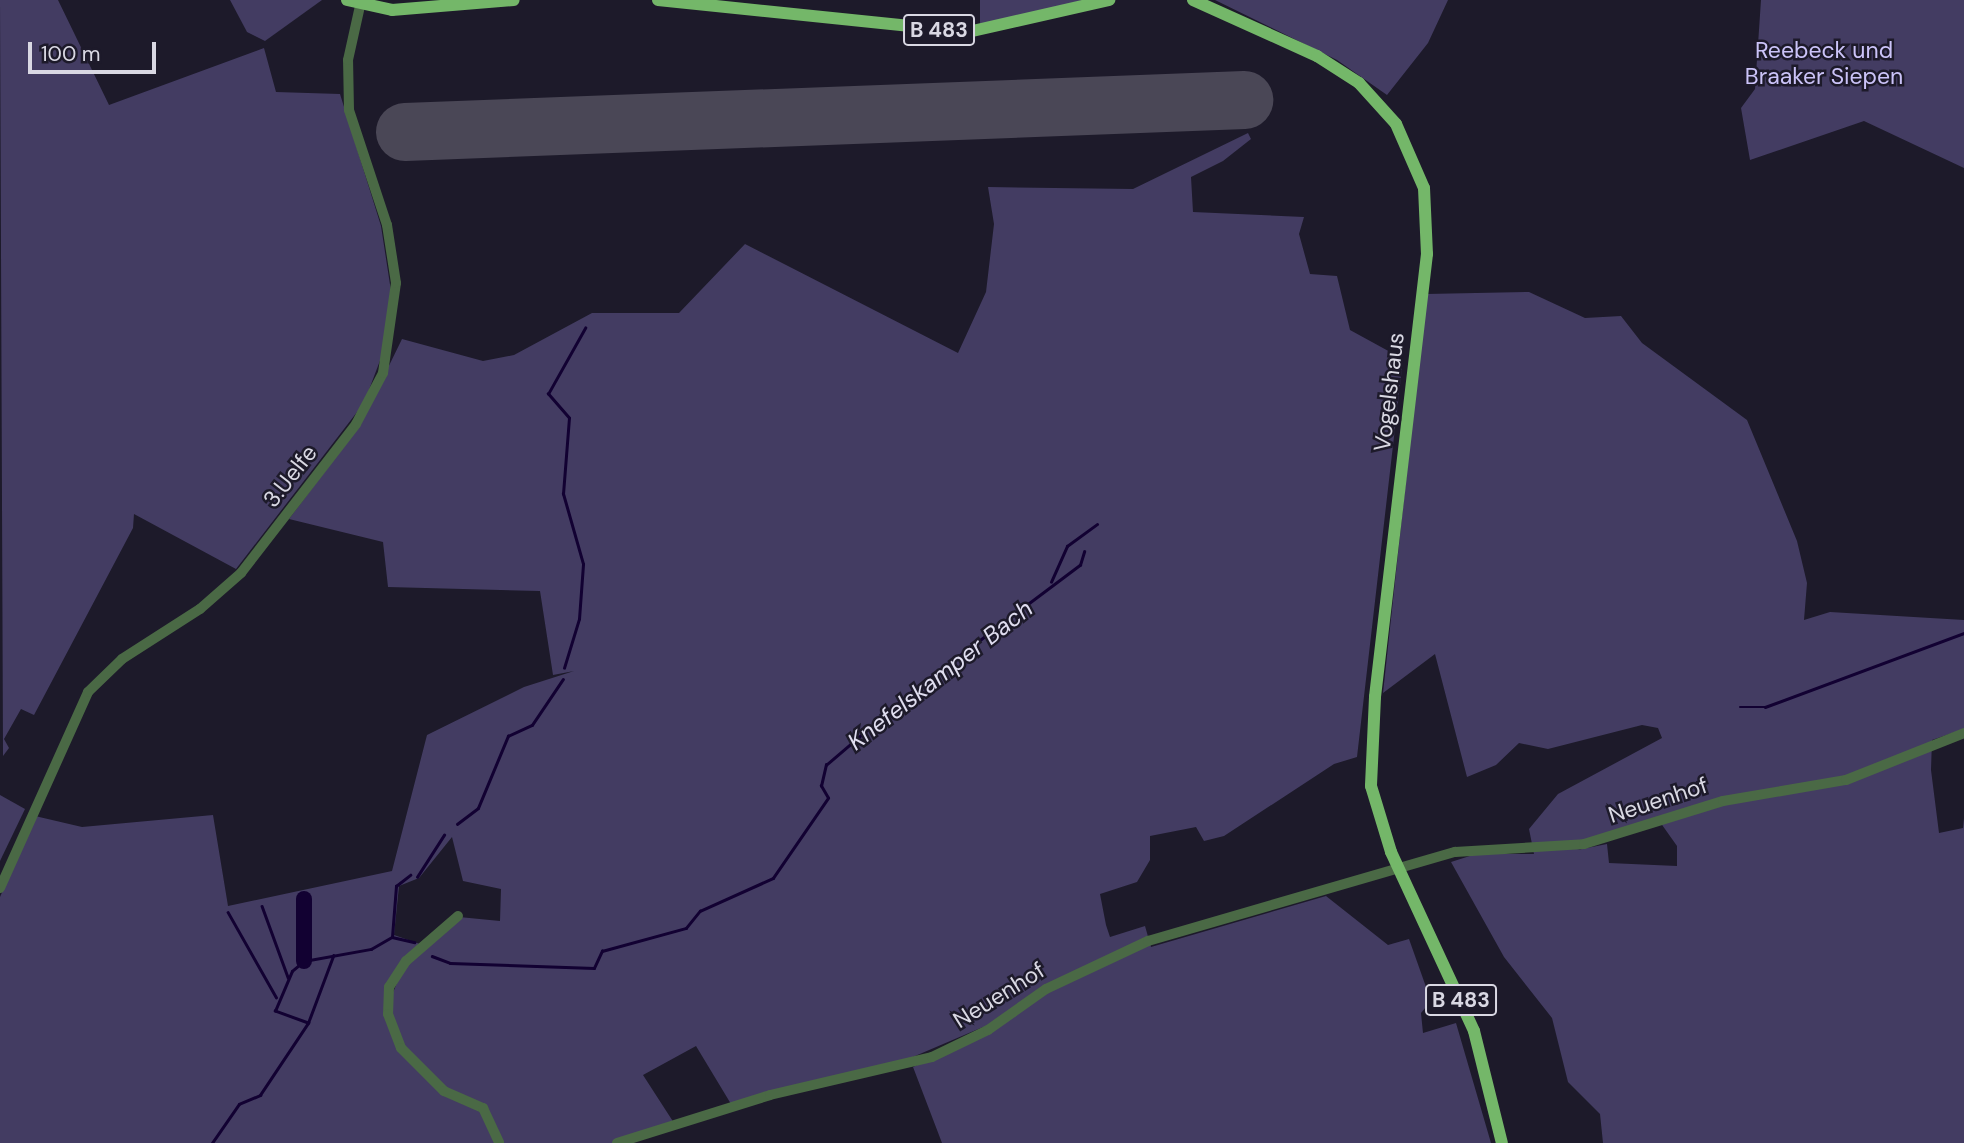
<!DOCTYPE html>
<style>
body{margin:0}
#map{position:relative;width:1964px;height:1143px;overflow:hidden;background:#1d1a2a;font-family:"DM Sans",sans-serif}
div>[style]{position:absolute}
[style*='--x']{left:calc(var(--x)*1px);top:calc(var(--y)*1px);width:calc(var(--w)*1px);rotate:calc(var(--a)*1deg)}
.green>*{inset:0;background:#433c62}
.stream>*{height:2.5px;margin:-1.25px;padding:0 1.25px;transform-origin:1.25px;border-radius:1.25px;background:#120132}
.river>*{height:16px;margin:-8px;padding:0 8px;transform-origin:8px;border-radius:8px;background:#120132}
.runway>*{height:58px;margin:-29px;padding:0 29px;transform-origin:29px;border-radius:29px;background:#4a4756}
.minor>*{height:10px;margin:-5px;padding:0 5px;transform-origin:5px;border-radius:5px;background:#4a6945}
.major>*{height:12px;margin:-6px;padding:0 6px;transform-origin:6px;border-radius:6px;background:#74b769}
span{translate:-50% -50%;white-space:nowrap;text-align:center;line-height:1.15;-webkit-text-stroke:5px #1d1a2a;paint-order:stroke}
.shield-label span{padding:2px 5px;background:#1d1a2a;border:2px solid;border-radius:5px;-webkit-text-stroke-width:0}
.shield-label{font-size:21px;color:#d9d8e3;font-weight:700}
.park-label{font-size:23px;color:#cbc3f8}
.street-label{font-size:23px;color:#d9d8e3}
.water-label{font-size:24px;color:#e0def0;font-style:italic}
.scale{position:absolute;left:28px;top:42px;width:128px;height:32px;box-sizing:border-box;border:4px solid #d9d8e3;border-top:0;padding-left:9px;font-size:21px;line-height:24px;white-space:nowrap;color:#d9d8e3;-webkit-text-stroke:5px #1d1a2a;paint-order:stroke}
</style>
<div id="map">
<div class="green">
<i style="clip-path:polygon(0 0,58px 0,109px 105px,264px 48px,276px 92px,340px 94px,381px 226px,391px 291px,387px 342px,364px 403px,236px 569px,134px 514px,133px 528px,34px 715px,21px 709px,4px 739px,9px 748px,3px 756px)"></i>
<i style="clip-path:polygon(230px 0,322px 0,265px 41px,247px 32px)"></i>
<i style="clip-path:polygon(980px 0,1084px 0,980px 26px)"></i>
<i style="clip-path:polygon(1215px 0,1448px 0,1428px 43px,1387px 95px,1337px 60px)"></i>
<i style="clip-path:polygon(1761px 0,1964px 0,1964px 168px,1864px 121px,1750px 160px,1741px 108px,1755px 89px)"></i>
<i style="clip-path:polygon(1248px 133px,1251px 139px,1223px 161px,1191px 177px,1193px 212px,1304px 217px,1299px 234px,1310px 274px,1337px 276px,1350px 330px,1403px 359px,1357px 757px,1334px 764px,1224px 836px,1204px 841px,1196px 827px,1150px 836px,1150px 860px,1137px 882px,1100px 894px,1106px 925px,1110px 937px,1145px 926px,1151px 947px,1326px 896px,1388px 945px,1409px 939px,1431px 1001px,1421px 1013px,1423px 1033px,1456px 1023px,1491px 1143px,942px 1143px,913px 1067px,986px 1033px,983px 1027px,887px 1068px,731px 1104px,696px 1046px,643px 1075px,674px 1123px,612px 1143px,500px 1143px,495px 1126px,484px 1107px,445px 1091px,402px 1047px,388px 1004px,406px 962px,445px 927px,459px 917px,500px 921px,501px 889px,463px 881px,452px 837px,419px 878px,399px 886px,394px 935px,420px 944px,389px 983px,385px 1005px,401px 1049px,443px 1092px,482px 1109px,498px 1143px,0 1143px,0 897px,35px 816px,82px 827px,213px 815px,228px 906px,392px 871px,427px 735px,524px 687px,574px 671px,553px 675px,540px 591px,388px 587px,383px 542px,289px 519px,360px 425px,402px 339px,483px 361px,514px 355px,592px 313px,679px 313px,745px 244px,958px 353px,986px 292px,994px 224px,988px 187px,1133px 189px)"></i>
<i style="clip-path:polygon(evenodd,1529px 292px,1585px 318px,1621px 316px,1642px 343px,1747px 420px,1797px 541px,1807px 583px,1804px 620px,1830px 612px,1964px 620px,1964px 729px,1932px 740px,1931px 770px,1939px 833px,1963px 828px,1964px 818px,1964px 1143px,1603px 1143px,1600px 1114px,1568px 1082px,1552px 1018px,1504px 957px,1451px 862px,1476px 854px,1534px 854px,1529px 829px,1558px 794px,1662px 738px,1658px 728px,1642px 725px,1548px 749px,1519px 743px,1496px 765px,1467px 777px,1435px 654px,1383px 693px,1426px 294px,1529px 292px,1660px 822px,1677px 846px,1677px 866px,1609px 863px,1607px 844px,1577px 850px,1660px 822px)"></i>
<i style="clip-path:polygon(0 795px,25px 809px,0 861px)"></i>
</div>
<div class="stream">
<i style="--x:1051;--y:582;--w:39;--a:-66"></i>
<i style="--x:1067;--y:546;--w:37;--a:-36"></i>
<i style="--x:564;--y:668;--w:51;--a:-73"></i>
<i style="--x:579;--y:619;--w:55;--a:-85.8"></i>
<i style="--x:583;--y:564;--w:73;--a:-105.9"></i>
<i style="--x:563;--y:494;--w:76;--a:-85.5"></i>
<i style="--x:569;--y:418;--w:32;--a:-131"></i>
<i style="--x:548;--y:394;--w:76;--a:-60.7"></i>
<i style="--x:1740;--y:707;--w:25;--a:0"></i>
<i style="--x:1765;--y:707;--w:212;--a:-20.4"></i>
<i style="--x:457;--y:824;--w:26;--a:-37"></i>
<i style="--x:478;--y:808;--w:78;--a:-67.4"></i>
<i style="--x:508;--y:736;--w:26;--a:-25"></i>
<i style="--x:532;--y:725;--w:55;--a:-56"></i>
<i style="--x:417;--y:877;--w:50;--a:-57.3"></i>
<i style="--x:262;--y:906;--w:76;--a:69.9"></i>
<i style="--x:228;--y:912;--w:98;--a:60.5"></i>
<i style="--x:392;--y:937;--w:51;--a:-85.5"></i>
<i style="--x:396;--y:886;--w:18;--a:-38"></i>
<i style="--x:392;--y:937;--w:23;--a:13"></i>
<i style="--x:432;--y:956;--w:19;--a:21"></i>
<i style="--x:450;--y:963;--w:144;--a:2"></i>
<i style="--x:594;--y:968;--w:19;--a:-65"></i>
<i style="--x:602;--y:951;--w:87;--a:-15.3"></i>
<i style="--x:686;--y:928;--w:22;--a:-51"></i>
<i style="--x:700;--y:911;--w:80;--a:-24.3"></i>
<i style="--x:773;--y:878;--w:97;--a:-55.5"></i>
<i style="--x:828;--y:798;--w:14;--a:-120"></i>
<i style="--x:821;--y:786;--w:22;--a:-77"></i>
<i style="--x:826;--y:765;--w:118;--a:-40.5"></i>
<i style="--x:916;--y:688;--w:205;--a:-36.9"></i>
<i style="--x:1080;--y:565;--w:14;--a:-73"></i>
<i style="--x:308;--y:1023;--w:72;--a:-69.5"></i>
<i style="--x:212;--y:1143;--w:47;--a:-55.3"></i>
<i style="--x:239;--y:1104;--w:23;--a:-23"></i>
<i style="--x:260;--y:1095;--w:87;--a:-56.3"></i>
<i style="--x:308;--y:1023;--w:35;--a:-160"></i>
<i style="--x:275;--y:1011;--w:43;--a:-67"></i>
<i style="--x:292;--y:971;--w:16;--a:-40"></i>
<i style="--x:304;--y:961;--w:68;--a:-10.2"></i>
<i style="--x:371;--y:949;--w:24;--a:-30"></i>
</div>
<div class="river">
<i style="--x:304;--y:961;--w:62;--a:-90"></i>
</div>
<div class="runway">
<i style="--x:405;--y:132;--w:840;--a:-2.18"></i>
</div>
<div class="minor">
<i style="--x:0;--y:888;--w:215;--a:-65.8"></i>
<i style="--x:88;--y:692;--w:47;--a:-44.1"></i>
<i style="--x:122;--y:659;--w:93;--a:-32.7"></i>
<i style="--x:200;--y:609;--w:55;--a:-41.3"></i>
<i style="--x:241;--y:573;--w:188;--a:-52.3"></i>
<i style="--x:356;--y:424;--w:58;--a:-62.1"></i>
<i style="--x:383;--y:373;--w:91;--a:-81.8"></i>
<i style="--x:396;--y:283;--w:59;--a:-98.8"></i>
<i style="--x:387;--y:225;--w:121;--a:-108.3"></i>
<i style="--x:349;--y:110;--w:50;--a:-91.1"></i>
<i style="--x:348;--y:60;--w:55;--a:-77.5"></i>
<i style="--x:458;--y:916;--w:69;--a:139.1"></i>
<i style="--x:406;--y:961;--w:31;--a:123"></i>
<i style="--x:389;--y:987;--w:27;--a:92"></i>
<i style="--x:388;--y:1014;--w:36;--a:69"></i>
<i style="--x:401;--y:1048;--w:61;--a:45"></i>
<i style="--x:444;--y:1091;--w:43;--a:23.6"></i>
<i style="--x:483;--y:1108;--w:38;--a:65"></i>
<i style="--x:617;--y:1143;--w:160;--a:-17.4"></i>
<i style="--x:770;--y:1095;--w:166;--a:-13.2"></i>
<i style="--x:932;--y:1057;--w:62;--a:-25.7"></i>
<i style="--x:988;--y:1030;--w:71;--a:-35.3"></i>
<i style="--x:1046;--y:989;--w:113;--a:-25.2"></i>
<i style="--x:1148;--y:941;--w:320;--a:-16.2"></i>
<i style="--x:1455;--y:852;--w:129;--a:-3.5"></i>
<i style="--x:1584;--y:844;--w:145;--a:-17.2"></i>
<i style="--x:1723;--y:801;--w:125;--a:-9.7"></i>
<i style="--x:1846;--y:780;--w:127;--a:-21.7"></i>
</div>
<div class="major">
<i style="--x:347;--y:0;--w:46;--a:12.5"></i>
<i style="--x:392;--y:10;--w:122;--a:-4.7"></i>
<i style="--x:658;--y:0;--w:312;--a:5.9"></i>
<i style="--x:968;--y:32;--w:145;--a:-12.8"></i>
<i style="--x:1193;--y:0;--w:136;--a:24.3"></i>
<i style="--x:1317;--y:56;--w:50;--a:32.7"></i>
<i style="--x:1359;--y:83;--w:55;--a:47.9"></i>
<i style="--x:1396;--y:124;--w:70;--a:66.4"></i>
<i style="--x:1424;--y:188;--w:66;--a:87.4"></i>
<i style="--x:1427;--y:254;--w:446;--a:96.7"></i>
<i style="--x:1375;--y:697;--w:89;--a:92.6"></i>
<i style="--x:1371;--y:786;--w:69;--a:73.1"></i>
<i style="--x:1391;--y:852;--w:197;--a:65.1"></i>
<i style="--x:1474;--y:1031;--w:115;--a:76"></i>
</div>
<div class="shield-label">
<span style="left:939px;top:30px">B 483</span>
<span style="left:1461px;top:1000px">B 483</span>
</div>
<div class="park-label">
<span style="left:1824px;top:63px">Reebeck und<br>Braaker Siepen</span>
</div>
<div class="street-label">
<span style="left:1389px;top:392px;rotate:-83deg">Vogelshaus</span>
<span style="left:290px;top:476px;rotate:-52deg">3.Uelfe</span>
<span style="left:1658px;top:800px;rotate:-18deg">Neuenhof</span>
<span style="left:999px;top:995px;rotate:-32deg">Neuenhof</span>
</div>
<div class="water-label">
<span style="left:940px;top:675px;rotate:-38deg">Knefelskamper Bach</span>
</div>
<div class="scale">100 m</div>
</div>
